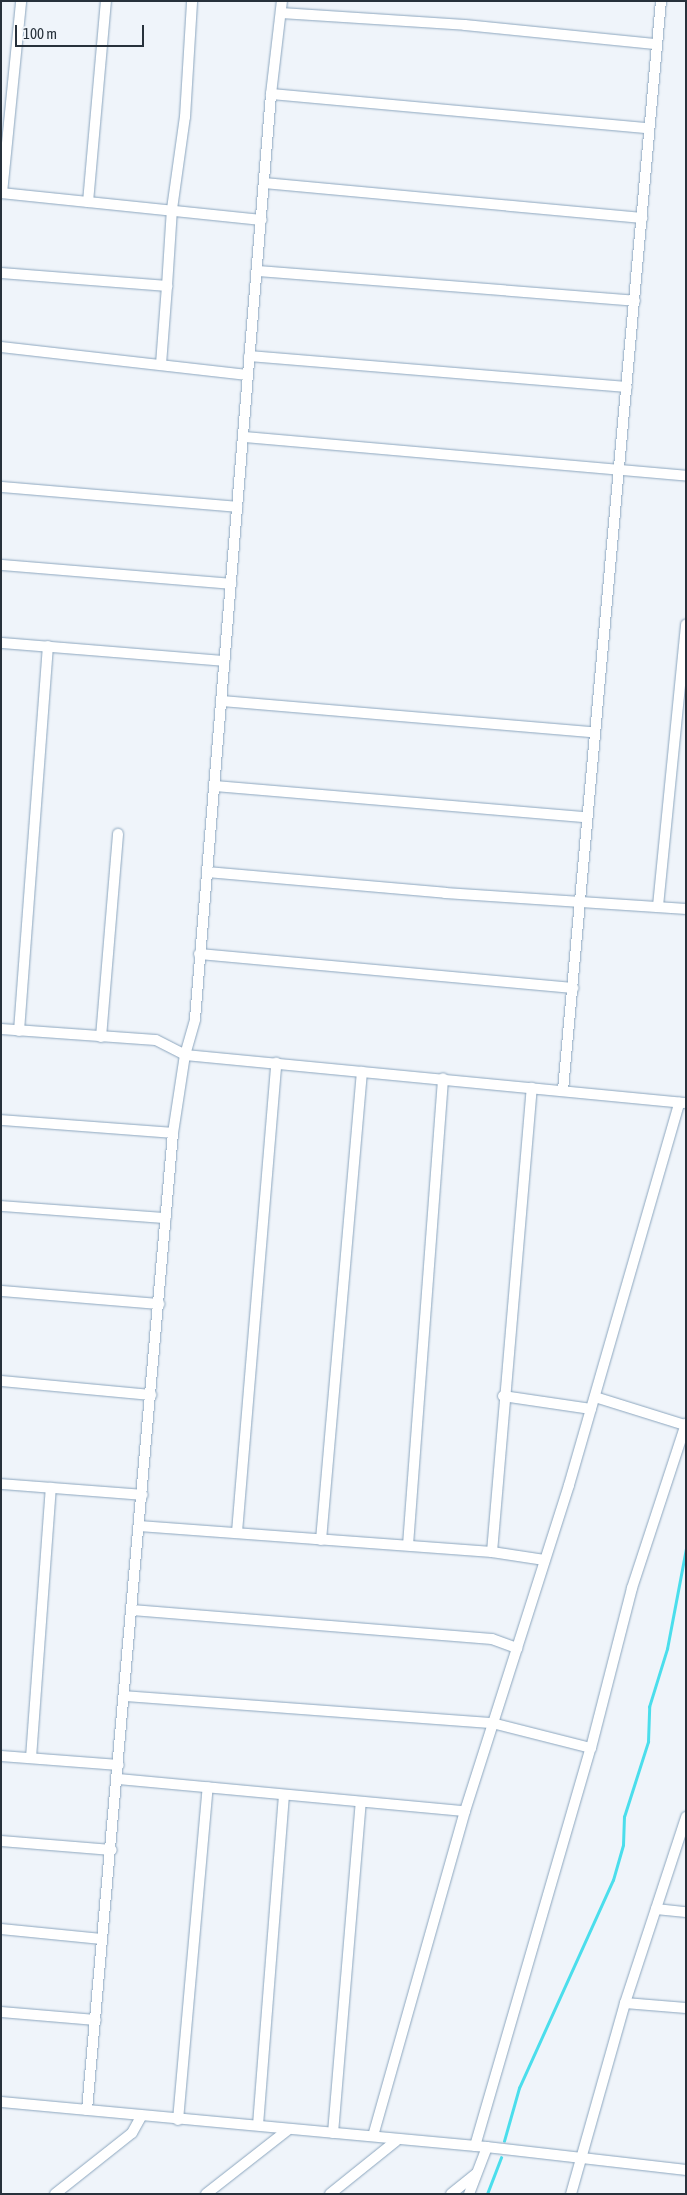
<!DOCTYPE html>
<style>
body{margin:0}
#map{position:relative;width:687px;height:2195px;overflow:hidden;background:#eff4fa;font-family:"Asap Condensed",sans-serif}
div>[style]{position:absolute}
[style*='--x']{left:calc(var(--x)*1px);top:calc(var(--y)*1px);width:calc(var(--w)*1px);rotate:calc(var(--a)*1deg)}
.stream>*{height:2.5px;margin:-1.25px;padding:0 1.25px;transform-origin:1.25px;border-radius:1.25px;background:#4bdeec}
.roads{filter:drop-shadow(0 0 1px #8ca6be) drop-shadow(0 0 1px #8ca6be)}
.street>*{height:10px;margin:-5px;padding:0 5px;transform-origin:5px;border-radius:5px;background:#fff}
span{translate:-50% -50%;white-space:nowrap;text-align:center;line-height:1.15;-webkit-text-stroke:4px #eff4fa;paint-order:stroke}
.frame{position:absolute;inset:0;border:2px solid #27313b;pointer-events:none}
.scale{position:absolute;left:15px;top:25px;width:129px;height:22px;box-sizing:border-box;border:2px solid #27313b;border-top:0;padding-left:6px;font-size:15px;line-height:18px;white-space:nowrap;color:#27313b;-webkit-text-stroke:4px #eff4fa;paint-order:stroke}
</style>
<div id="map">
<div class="stream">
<i style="--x:504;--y:2141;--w:55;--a:-74.2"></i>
<i style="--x:519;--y:2088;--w:228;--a:-65.7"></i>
<i style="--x:613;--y:1880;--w:36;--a:-74"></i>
<i style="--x:623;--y:1845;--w:28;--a:-88"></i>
<i style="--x:624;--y:1817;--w:79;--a:-72.3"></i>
<i style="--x:648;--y:1742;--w:35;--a:-88"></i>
<i style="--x:649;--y:1707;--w:61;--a:-72.8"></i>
<i style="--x:667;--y:1649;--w:103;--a:-79.3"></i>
<i style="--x:487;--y:2194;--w:39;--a:-69"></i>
</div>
<div class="roads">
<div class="street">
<i style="--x:281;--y:13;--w:184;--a:3.7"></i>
<i style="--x:465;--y:25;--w:193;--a:5.7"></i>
<i style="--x:271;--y:94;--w:379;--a:5.2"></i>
<i style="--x:264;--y:183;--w:380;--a:5.3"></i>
<i style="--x:1;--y:193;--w:262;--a:5.9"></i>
<i style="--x:2;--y:193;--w:193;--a:-84.3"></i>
<i style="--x:88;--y:202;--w:202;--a:-84.9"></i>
<i style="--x:258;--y:271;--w:378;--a:4.5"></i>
<i style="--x:1;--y:273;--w:167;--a:4.5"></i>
<i style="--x:167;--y:286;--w:78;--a:94.4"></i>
<i style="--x:167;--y:286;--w:77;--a:-86.3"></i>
<i style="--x:172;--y:209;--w:93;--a:-82"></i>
<i style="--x:185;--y:117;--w:116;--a:-86.5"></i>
<i style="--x:1;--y:347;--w:248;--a:6.5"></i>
<i style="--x:249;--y:356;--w:379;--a:4.7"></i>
<i style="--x:244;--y:437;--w:444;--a:5"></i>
<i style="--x:1;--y:487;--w:237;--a:4.8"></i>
<i style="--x:1;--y:565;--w:231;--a:4.7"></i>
<i style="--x:1;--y:643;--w:224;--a:4.6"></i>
<i style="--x:221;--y:701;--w:374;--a:4.8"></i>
<i style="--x:214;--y:786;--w:374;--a:4.8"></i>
<i style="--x:207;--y:872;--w:239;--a:5"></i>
<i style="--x:445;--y:893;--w:242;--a:3.8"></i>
<i style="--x:658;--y:906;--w:283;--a:-84.3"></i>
<i style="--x:199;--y:954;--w:376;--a:5.2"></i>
<i style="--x:1;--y:1029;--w:155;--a:4.1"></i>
<i style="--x:156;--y:1040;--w:33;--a:27"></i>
<i style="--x:185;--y:1055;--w:502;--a:5.48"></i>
<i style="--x:19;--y:1031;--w:386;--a:-85.7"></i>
<i style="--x:101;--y:1037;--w:204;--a:-85.2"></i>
<i style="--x:563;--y:1090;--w:1093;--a:-84.86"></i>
<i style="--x:1;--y:1120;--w:172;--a:4.3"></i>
<i style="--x:1;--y:1206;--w:165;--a:4.2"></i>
<i style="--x:1;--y:1291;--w:159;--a:4.7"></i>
<i style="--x:1;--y:1381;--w:151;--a:5.3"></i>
<i style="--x:503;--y:1396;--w:89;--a:8.4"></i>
<i style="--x:595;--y:1397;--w:94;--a:17.3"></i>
<i style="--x:1;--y:1484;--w:142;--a:4.4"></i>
<i style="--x:139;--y:1526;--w:354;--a:4.2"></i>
<i style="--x:492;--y:1552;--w:53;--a:8.7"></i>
<i style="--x:237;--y:1532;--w:471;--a:-85.2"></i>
<i style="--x:321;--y:1540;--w:470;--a:-85"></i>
<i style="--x:408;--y:1545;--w:468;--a:-85.7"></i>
<i style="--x:492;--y:1552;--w:466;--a:-85.1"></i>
<i style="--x:132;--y:1610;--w:361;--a:4.6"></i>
<i style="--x:492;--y:1639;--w:27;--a:20"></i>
<i style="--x:124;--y:1696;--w:369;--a:4.2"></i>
<i style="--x:492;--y:1723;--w:102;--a:14.2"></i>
<i style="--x:1;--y:1756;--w:118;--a:4.4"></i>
<i style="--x:31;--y:1758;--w:271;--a:-85.8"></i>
<i style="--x:118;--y:1779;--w:348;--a:5.3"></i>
<i style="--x:1;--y:1841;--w:111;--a:4.6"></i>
<i style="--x:656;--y:1909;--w:30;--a:6"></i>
<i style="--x:1;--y:1929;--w:101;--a:5.7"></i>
<i style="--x:625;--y:2003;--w:61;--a:4.7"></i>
<i style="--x:1;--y:2012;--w:95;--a:4.8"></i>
<i style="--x:1;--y:2102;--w:488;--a:5.3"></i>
<i style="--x:487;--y:2147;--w:200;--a:6.6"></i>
<i style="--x:87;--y:2110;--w:981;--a:-84.97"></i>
<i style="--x:173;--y:1133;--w:79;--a:-81.3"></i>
<i style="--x:185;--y:1055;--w:37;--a:-74"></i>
<i style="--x:195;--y:1019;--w:928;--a:-85.3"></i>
<i style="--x:271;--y:94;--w:94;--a:-83.3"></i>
<i style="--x:178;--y:2120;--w:334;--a:-84.9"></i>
<i style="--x:258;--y:2125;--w:331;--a:-85.5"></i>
<i style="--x:333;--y:2133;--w:331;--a:-85.2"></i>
<i style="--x:373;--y:2136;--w:338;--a:-74.2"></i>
<i style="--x:465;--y:1811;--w:342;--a:-72.3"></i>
<i style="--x:569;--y:1485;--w:398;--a:-73.9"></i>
<i style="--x:475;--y:2146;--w:415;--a:-73.8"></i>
<i style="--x:591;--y:1748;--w:165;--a:-75.6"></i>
<i style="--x:632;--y:1588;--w:173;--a:-71.8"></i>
<i style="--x:55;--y:2194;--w:98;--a:-38.4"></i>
<i style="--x:132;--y:2133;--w:18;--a:-61"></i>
<i style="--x:206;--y:2194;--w:105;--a:-38.1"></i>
<i style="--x:330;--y:2194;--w:85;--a:-38.8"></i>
<i style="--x:451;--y:2194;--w:32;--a:-39"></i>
<i style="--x:469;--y:2194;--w:50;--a:-69"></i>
<i style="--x:571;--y:2194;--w:198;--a:-74.2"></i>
<i style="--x:625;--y:2003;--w:196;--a:-71.8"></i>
</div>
</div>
<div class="frame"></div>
<div class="scale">100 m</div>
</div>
